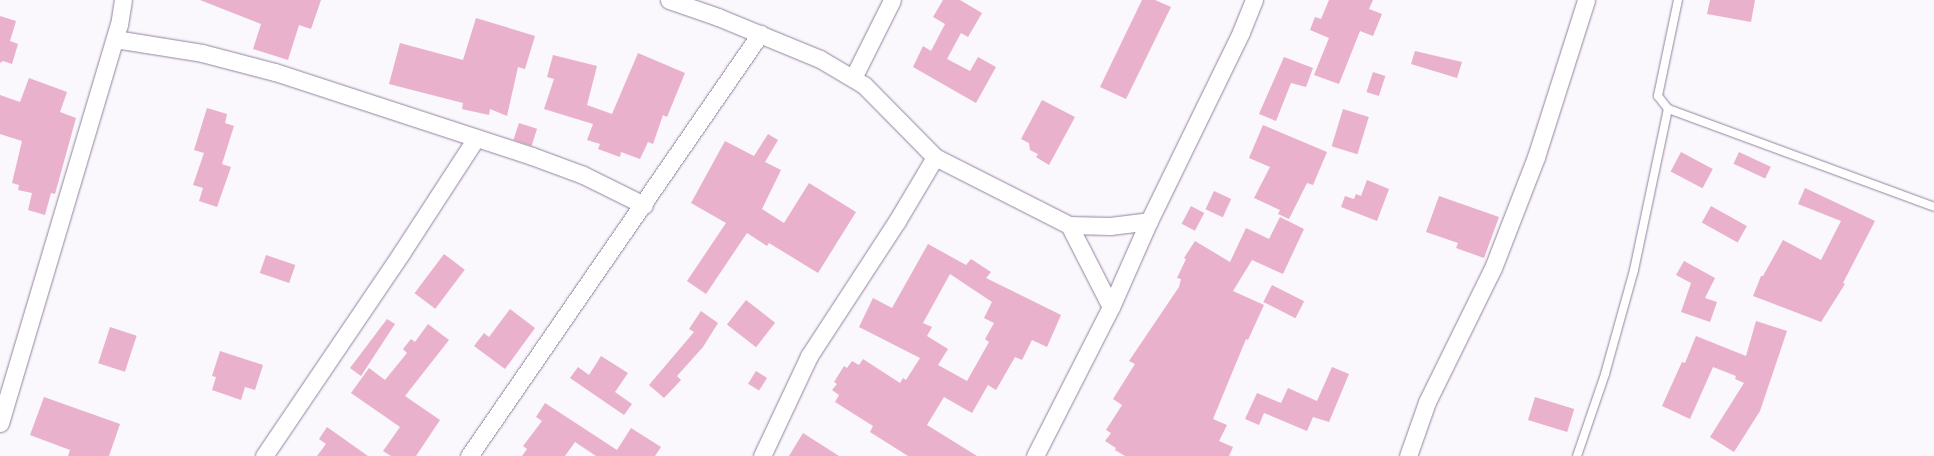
<!DOCTYPE html>
<style>
body{margin:0}
#map{position:relative;width:1934px;height:456px;overflow:hidden;background:#faf7fd;font-family:Ubuntu,sans-serif}
div>[style]{position:absolute}
.building>*{inset:0;background:#e9b1cb;transform-origin:0 0}
.roads{filter:drop-shadow(0 0 1px #92839f) drop-shadow(0 0 1px #92839f)}
.service>*{height:8px;margin:-4px;padding:0 4px;transform-origin:4px;border-radius:4px;background:#fff}
.minor>*{height:17px;margin:-8.5px;padding:0 8.5px;transform-origin:8.5px;border-radius:8.5px;background:#fff}
span{translate:-50% -50%;white-space:nowrap;text-align:center;line-height:1.15;-webkit-text-stroke:4px #fff;paint-order:stroke}
</style>
<div id="map">
<div class="building">
<i style="clip-path:polygon(200px 0,321px 0,311px 29px,299px 25px,288px 60px,253px 49px,261px 24px)"></i>
<i style="clip-path:polygon(943px 0,960px 0,982px 13px,968px 37px,961px 33px,947px 59px,970px 71px,978px 57px,996px 67px,976px 103px,913px 67px,923px 46px,931px 51px,945px 24px,933px 17px)"></i>
<i style="clip-path:polygon(1142px 0,1155px 0,1171px 7px,1126px 99px,1100px 87px)"></i>
<i style="clip-path:polygon(1329px 0,1373px 0,1369px 9px,1382px 14px,1373px 36px,1360px 31px,1339px 84px,1314px 75px,1329px 38px,1310px 30px,1315px 17px,1321px 19px)"></i>
<i style="clip-path:polygon(1710px 0,1755px 0,1751px 22px,1707px 14px)"></i>
<i style="clip-path:polygon(0 16px,16px 21px,10px 41px,18px 44px,12px 64px,3px 61px,0 63px)"></i>
<i style="clip-path:polygon(476px 18px,535px 36px,525px 69px,518px 67px,507px 116px,490px 109px,489px 115px,462px 109px,463px 103px,389px 84px,400px 43px,463px 60px)"></i>
<i style="clip-path:polygon(1415px 51px,1462px 62px,1457px 78px,1411px 64px)"></i>
<i style="clip-path:polygon(638px 53px,685px 73px,667px 117px,663px 115px,653px 144px,648px 142px,640px 159px,621px 152px,620px 157px,598px 149px,600px 144px,587px 140px,593px 124px,544px 109px,554px 79px,547px 77px,553px 55px,597px 66px,587px 105px,612px 114px)"></i>
<i style="clip-path:polygon(1284px 57px,1313px 68px,1306px 87px,1291px 83px,1276px 121px,1259px 114px)"></i>
<i style="left:1373px;top:72px;width:13px;height:21px;rotate:18deg"></i>
<i style="clip-path:polygon(29px 78px,67px 92px,60px 112px,76px 118px,55px 194px,51px 193px,45px 215px,28px 210px,32px 193px,18px 190px,19px 185px,12px 183px,22px 141px,0 134px,0 95px,20px 102px)"></i>
<i style="clip-path:polygon(1042px 100px,1075px 117px,1049px 165px,1036px 157px,1038px 154px,1030px 150px,1029px 143px,1021px 139px)"></i>
<i style="clip-path:polygon(207px 108px,227px 114px,225px 123px,234px 126px,222px 164px,231px 167px,217px 207px,199px 201px,203px 188px,193px 185px,204px 153px,194px 150px)"></i>
<i style="left:1343px;top:109px;width:27px;height:39px;rotate:17deg"></i>
<i style="left:519px;top:123px;width:19px;height:18px;rotate:18deg"></i>
<i style="clip-path:polygon(1263px 125px,1327px 152px,1313px 185px,1307px 183px,1289px 219px,1278px 214px,1280px 210px,1254px 198px,1270px 167px,1249px 158px)"></i>
<i style="clip-path:polygon(768px 134px,778px 140px,765px 162px,781px 170px,762px 209px,784px 223px,809px 183px,856px 212px,818px 273px,769px 243px,767px 246px,747px 233px,706px 294px,687px 281px,726px 223px,691px 203px,725px 141px,754px 156px)"></i>
<i style="left:1681px;top:152px;width:36px;height:22px;rotate:28deg"></i>
<i style="left:1739px;top:152px;width:35px;height:13px;rotate:25deg"></i>
<i style="clip-path:polygon(1367px 180px,1389px 189px,1377px 221px,1341px 207px,1345px 196px,1354px 199px,1356px 194px,1361px 196px)"></i>
<i style="clip-path:polygon(1805px 188px,1875px 221px,1843px 283px,1845px 284px,1821px 322px,1753px 296px,1761px 276px,1763px 276px,1783px 240px,1821px 260px,1841px 221px,1798px 204px)"></i>
<i style="left:1214px;top:191px;width:19px;height:20px;rotate:25deg"></i>
<i style="clip-path:polygon(1439px 196px,1499px 217px,1484px 258px,1456px 248px,1458px 243px,1426px 232px)"></i>
<i style="left:1191px;top:206px;width:15px;height:20px;rotate:28deg"></i>
<i style="left:1711px;top:206px;width:41px;height:19px;rotate:29deg"></i>
<i style="clip-path:polygon(1280px 217px,1304px 229px,1283px 274px,1252px 260px,1233px 291px,1264px 305px,1248px 340px,1246px 339px,1213px 419px,1227px 425px,1219px 441px,1233px 447px,1229px 456px,1125px 456px,1115px 450px,1116px 448px,1105px 441px,1111px 433px,1106px 430px,1122px 405px,1113px 399px,1135px 364px,1129px 361px,1179px 287px,1181px 279px,1177px 278px,1186px 259px,1184px 258px,1195px 241px,1230px 262px,1246px 228px,1269px 239px)"></i>
<i style="clip-path:polygon(evenodd,928px 244px,966px 265px,971px 259px,991px 272px,986px 278px,1061px 315px,1047px 347px,1032px 340px,1022px 360px,1015px 357px,996px 390px,988px 385px,972px 413px,944px 397px,927px 425px,977px 456px,908px 456px,870px 432px,873px 426px,835px 402px,839px 395px,832px 390px,837px 384px,834px 382px,844px 366px,847px 368px,852px 361px,859px 365px,863px 359px,900px 383px,903px 378px,906px 380px,920px 358px,859px 327px,873px 298px,892px 308px,928px 244px,950px 274px,992px 302px,984px 318px,994px 323px,985px 339px,989px 342px,967px 381px,938px 365px,948px 349px,927px 336px,932px 327px,923px 323px,950px 274px)"></i>
<i style="left:444px;top:254px;width:26px;height:49px;rotate:37deg"></i>
<i style="left:266px;top:255px;width:31px;height:19px;rotate:19deg"></i>
<i style="clip-path:polygon(1684px 261px,1715px 278px,1705px 298px,1717px 302px,1710px 322px,1681px 312px,1691px 283px,1676px 275px)"></i>
<i style="left:1272px;top:285px;width:36px;height:19px;rotate:27deg"></i>
<i style="left:746px;top:300px;width:37px;height:31px;rotate:38deg"></i>
<i style="clip-path:polygon(510px 309px,535px 328px,505px 369px,474px 346px,484px 333px,489px 337px)"></i>
<i style="clip-path:polygon(701px 311px,718px 323px,703px 347px,677px 376px,681px 380px,664px 398px,649px 385px,694px 332px,689px 329px)"></i>
<i style="clip-path:polygon(387px 319px,395px 324px,361px 376px,350px 368px)"></i>
<i style="clip-path:polygon(1756px 321px,1787px 331px,1760px 411px,1734px 452px,1710px 437px,1744px 383px,1735px 379px,1736px 376px,1713px 367px,1690px 419px,1662px 406px,1682px 362px,1685px 363px,1696px 336px,1746px 356px)"></i>
<i style="clip-path:polygon(428px 324px,449px 340px,405px 396px,440px 420px,416px 456px,391px 456px,383px 451px,400px 427px,351px 393px,369px 368px,385px 380px,407px 353px,403px 349px,411px 339px,415px 342px)"></i>
<i style="left:110px;top:327px;width:28px;height:38px;rotate:18deg"></i>
<i style="clip-path:polygon(220px 351px,263px 365px,255px 390px,245px 387px,241px 400px,212px 390px,216px 377px,212px 376px)"></i>
<i style="clip-path:polygon(601px 356px,628px 373px,615px 392px,632px 404px,624px 415px,570px 378px,578px 367px,589px 375px)"></i>
<i style="clip-path:polygon(1332px 367px,1349px 374px,1329px 422px,1313px 417px,1307px 431px,1264px 413px,1259px 425px,1245px 419px,1257px 393px,1281px 403px,1288px 388px,1317px 401px)"></i>
<i style="left:756px;top:371px;width:13px;height:15px;rotate:32deg"></i>
<i style="clip-path:polygon(44px 397px,120px 424px,109px 456px,68px 456px,70px 450px,30px 435px)"></i>
<i style="left:1535px;top:397px;width:41px;height:24px;rotate:17deg"></i>
<i style="clip-path:polygon(545px 403px,617px 450px,631px 428px,661px 447px,655px 456px,596px 456px,575px 442px,565px 456px,522px 456px,527px 449px,523px 446px,542px 421px,536px 417px)"></i>
<i style="clip-path:polygon(327px 427px,368px 456px,317px 456px,326px 444px,319px 439px)"></i>
<i style="clip-path:polygon(803px 433px,839px 456px,789px 456px)"></i>
</div>
<div class="roads">
<div class="service">
<i style="left:1678px;top:0;width:98px;rotate:101.8deg"></i>
<i style="left:1658px;top:96px;width:16px;rotate:52deg"></i>
<i style="left:1668px;top:109px;width:283px;rotate:20.2deg"></i>
<i style="left:1577px;top:456px;width:87px;rotate:-71.1deg"></i>
<i style="left:1605px;top:374px;width:108px;rotate:-74.4deg"></i>
<i style="left:1634px;top:270px;width:165px;rotate:-78.1deg"></i>
</div>
<div class="minor">
<i style="left:669px;top:0;width:52px;rotate:19.1deg"></i>
<i style="left:718px;top:17px;width:110px;rotate:22.4deg"></i>
<i style="left:820px;top:59px;width:51px;rotate:30.6deg"></i>
<i style="left:864px;top:85px;width:101px;rotate:45.4deg"></i>
<i style="left:935px;top:157px;width:150px;rotate:26.9deg"></i>
<i style="left:1069px;top:225px;width:41px;rotate:1.4deg"></i>
<i style="left:1110px;top:226px;width:39px;rotate:-7deg"></i>
<i style="left:115px;top:39px;width:88px;rotate:9.1deg"></i>
<i style="left:202px;top:53px;width:75px;rotate:14.6deg"></i>
<i style="left:275px;top:72px;width:270px;rotate:18.1deg"></i>
<i style="left:532px;top:156px;width:54px;rotate:20.4deg"></i>
<i style="left:583px;top:175px;width:68px;rotate:26.2deg"></i>
<i style="left:853px;top:78px;width:87px;rotate:-63.4deg"></i>
<i style="left:1069px;top:225px;width:92px;rotate:62.9deg"></i>
<i style="left:0;top:423px;width:415px;rotate:-73.4deg"></i>
<i style="left:119px;top:25px;width:25px;rotate:-81deg"></i>
<i style="left:264px;top:456px;width:246px;rotate:-55.9deg"></i>
<i style="left:402px;top:252px;width:136px;rotate:-57deg"></i>
<i style="left:469px;top:456px;width:513px;rotate:-55.41deg"></i>
<i style="left:762px;top:456px;width:110px;rotate:-64.8deg"></i>
<i style="left:809px;top:356px;width:161px;rotate:-56.9deg"></i>
<i style="left:897px;top:221px;width:74px;rotate:-59.3deg"></i>
<i style="left:1035px;top:456px;width:167px;rotate:-63deg"></i>
<i style="left:1111px;top:307px;width:94px;rotate:-66.2deg"></i>
<i style="left:1149px;top:221px;width:210px;rotate:-64deg"></i>
<i style="left:1241px;top:32px;width:35px;rotate:-68deg"></i>
<i style="left:1408px;top:456px;width:57px;rotate:-70.6deg"></i>
<i style="left:1427px;top:402px;width:149px;rotate:-63.8deg"></i>
<i style="left:1493px;top:268px;width:119px;rotate:-68.8deg"></i>
<i style="left:1536px;top:157px;width:165px;rotate:-72.3deg"></i>
</div>
</div>
</div>
